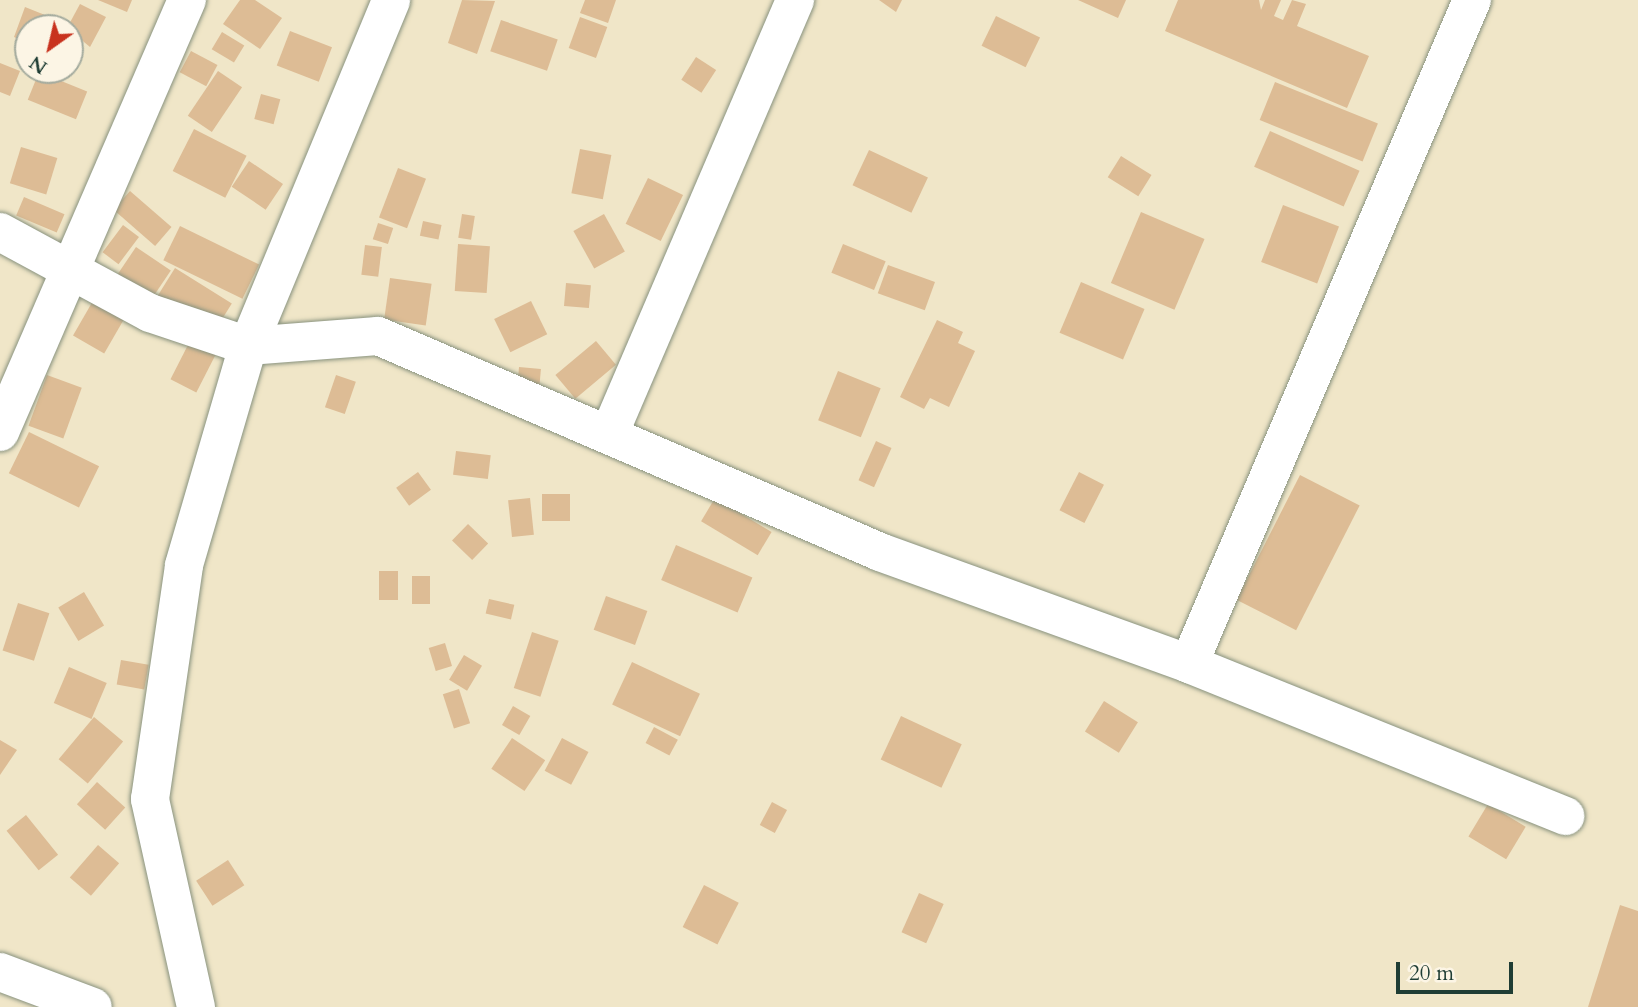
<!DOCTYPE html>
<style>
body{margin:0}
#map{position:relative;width:1638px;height:1007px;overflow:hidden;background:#f0e6c8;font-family:Cardo,serif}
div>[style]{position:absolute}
.building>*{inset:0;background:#ddbc95;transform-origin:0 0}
.roads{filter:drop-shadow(0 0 2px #88927e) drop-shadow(0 0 2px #88927e)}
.minor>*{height:38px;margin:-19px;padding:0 19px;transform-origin:19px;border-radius:19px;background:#fff}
span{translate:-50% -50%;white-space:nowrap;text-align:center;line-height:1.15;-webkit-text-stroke:5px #fcf5e5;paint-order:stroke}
.north{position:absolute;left:14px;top:14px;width:70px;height:70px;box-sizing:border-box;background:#fcf5e5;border:2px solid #a4ab9e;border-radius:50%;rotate:214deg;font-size:19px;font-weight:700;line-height:28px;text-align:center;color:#1f3d34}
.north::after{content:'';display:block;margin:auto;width:24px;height:32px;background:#c8321e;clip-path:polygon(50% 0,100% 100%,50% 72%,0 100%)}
.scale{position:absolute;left:1396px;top:962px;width:117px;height:32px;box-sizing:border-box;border:4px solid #1f3d34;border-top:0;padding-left:9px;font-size:21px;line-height:24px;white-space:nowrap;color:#1f3d34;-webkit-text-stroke:5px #fcf5e5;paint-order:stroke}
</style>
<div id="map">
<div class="building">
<i style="clip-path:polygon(98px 0,132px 0,127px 12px)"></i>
<i style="clip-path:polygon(240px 0,255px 0,282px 18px,260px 49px,223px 24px)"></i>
<i style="clip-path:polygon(462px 0,495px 1px,477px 54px,448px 43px)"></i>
<i style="clip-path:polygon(585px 0,616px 0,608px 23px,580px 13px)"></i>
<i style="clip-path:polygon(879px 0,902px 0,896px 12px)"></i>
<i style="clip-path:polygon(1078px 0,1126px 0,1118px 18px)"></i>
<i style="clip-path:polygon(1178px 0,1259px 0,1261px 10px,1265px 0,1281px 0,1274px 16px,1283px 20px,1292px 0,1306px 4px,1297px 26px,1369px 56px,1347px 108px,1165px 31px)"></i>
<i style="clip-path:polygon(80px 4px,106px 17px,90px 47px,67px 28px)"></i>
<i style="clip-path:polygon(25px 7px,55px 19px,52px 28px,28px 28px,28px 43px,14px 37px)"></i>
<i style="left:996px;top:16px;width:49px;height:33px;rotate:26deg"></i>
<i style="left:580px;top:17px;width:29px;height:33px;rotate:20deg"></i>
<i style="left:501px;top:20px;width:60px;height:33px;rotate:19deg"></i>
<i style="left:290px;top:31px;width:45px;height:37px;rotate:21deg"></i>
<i style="left:222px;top:32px;width:26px;height:20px;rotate:31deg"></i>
<i style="left:191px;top:51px;width:30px;height:24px;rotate:28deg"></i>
<i style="left:696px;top:57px;width:24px;height:27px;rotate:33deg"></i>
<i style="clip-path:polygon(0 63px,20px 71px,10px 96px,0 92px)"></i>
<i style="left:218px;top:71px;width:29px;height:54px;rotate:34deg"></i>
<i style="left:39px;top:72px;width:52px;height:30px;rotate:22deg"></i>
<i style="left:1275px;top:82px;width:111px;height:41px;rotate:22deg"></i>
<i style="left:261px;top:94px;width:20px;height:26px;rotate:15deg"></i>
<i style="left:194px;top:129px;width:59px;height:47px;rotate:27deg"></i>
<i style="left:1270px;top:131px;width:98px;height:39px;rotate:24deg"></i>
<i style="left:21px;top:147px;width:38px;height:38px;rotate:17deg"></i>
<i style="left:580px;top:149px;width:32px;height:45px;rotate:11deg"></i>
<i style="left:869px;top:150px;width:65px;height:39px;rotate:25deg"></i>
<i style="left:1121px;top:156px;width:36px;height:25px;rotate:32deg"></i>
<i style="left:249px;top:161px;width:41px;height:31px;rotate:34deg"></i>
<i style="left:398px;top:168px;width:30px;height:53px;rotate:21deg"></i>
<i style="left:648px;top:178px;width:39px;height:51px;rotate:26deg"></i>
<i style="left:130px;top:191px;width:55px;height:25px;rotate:41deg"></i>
<i style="left:24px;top:197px;width:44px;height:20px;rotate:23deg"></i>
<i style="left:1283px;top:205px;width:60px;height:61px;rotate:21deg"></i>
<i style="left:1141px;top:212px;width:69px;height:77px;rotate:23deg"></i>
<i style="left:462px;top:214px;width:13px;height:24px;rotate:9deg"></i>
<i style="left:604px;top:214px;width:43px;height:35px;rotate:61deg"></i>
<i style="left:423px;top:221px;width:19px;height:15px;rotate:12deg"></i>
<i style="left:378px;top:223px;width:16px;height:17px;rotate:18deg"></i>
<i style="left:123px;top:225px;width:20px;height:34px;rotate:37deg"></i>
<i style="left:180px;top:226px;width:88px;height:38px;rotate:26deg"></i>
<i style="left:458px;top:244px;width:32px;height:47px;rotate:4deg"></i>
<i style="left:843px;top:244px;width:46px;height:31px;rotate:22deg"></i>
<i style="left:365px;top:245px;width:17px;height:30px;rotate:7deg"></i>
<i style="left:136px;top:247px;width:42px;height:41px;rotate:34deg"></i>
<i style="left:888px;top:265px;width:50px;height:30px;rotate:20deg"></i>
<i style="left:175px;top:268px;width:67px;height:50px;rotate:32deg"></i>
<i style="left:390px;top:278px;width:42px;height:42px;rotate:8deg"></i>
<i style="left:1081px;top:282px;width:69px;height:55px;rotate:23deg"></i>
<i style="left:566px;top:283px;width:25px;height:23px;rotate:5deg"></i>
<i style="left:101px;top:287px;width:36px;height:56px;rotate:30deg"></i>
<i style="left:531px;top:301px;width:37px;height:41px;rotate:64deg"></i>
<i style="clip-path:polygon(937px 320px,963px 332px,958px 343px,975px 351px,949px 407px,930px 398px,924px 409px,900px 397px)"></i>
<i style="left:190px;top:341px;width:29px;height:43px;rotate:27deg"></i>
<i style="left:596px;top:341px;width:31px;height:53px;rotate:50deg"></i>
<i style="left:519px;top:367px;width:22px;height:20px;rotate:5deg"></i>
<i style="left:838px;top:371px;width:46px;height:53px;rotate:22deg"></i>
<i style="left:47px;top:375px;width:37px;height:54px;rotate:20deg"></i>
<i style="left:336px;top:375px;width:21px;height:34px;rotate:19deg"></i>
<i style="left:29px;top:432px;width:78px;height:46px;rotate:26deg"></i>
<i style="left:876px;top:441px;width:17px;height:43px;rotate:24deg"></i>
<i style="left:456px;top:451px;width:35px;height:24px;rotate:7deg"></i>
<i style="left:418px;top:472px;width:22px;height:27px;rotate:54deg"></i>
<i style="left:1079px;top:472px;width:28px;height:43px;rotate:27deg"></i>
<i style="left:1300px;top:475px;width:67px;height:140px;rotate:27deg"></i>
<i style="left:542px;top:494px;width:28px;height:27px"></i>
<i style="left:530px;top:498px;width:37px;height:22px;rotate:84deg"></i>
<i style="left:715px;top:498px;width:66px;height:27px;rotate:31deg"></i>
<i style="left:468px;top:524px;width:28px;height:23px;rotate:44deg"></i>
<i style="left:676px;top:545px;width:83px;height:38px;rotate:23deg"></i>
<i style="left:379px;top:571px;width:19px;height:29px"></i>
<i style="left:412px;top:576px;width:18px;height:28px"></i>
<i style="left:84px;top:592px;width:39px;height:30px;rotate:59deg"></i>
<i style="left:606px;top:596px;width:44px;height:36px;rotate:20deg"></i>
<i style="left:489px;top:599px;width:26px;height:15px;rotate:13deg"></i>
<i style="left:18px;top:603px;width:33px;height:50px;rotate:18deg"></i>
<i style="left:532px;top:632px;width:28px;height:59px;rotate:18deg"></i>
<i style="left:445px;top:643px;width:24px;height:17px;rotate:73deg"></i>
<i style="left:464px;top:655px;width:21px;height:29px;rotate:31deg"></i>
<i style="left:121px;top:660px;width:28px;height:25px;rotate:10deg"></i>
<i style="left:632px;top:662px;width:75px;height:47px;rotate:25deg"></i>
<i style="left:69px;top:667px;width:41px;height:39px;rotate:23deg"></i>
<i style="left:459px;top:689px;width:36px;height:17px;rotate:72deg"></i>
<i style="left:1104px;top:701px;width:40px;height:36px;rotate:32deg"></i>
<i style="left:513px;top:706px;width:20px;height:22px;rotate:30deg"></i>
<i style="left:901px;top:716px;width:67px;height:48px;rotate:25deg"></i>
<i style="left:94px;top:717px;width:38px;height:55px;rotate:40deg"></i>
<i style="left:654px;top:727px;width:27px;height:18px;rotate:28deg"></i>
<i style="left:512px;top:738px;width:40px;height:37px;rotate:34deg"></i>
<i style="left:562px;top:738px;width:30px;height:37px;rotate:28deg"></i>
<i style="clip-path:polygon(0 740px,17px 750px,0 775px)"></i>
<i style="left:97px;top:782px;width:38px;height:30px;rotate:42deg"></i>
<i style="left:772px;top:802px;width:17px;height:26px;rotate:28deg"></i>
<i style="left:1488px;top:804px;width:44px;height:38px;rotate:31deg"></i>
<i style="left:26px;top:815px;width:51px;height:25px;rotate:51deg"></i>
<i style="left:98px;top:845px;width:28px;height:43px;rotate:41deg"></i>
<i style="left:228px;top:860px;width:30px;height:38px;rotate:57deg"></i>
<i style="left:704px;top:885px;width:39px;height:47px;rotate:27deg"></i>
<i style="left:919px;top:893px;width:27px;height:43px;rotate:24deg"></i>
<i style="clip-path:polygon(1620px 905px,1638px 911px,1638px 1007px,1588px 1007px)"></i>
</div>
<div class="roads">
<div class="minor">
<i style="left:0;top:232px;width:170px;rotate:28.4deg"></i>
<i style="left:150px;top:313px;width:103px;rotate:18.6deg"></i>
<i style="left:248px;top:346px;width:130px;rotate:-4.4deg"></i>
<i style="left:378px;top:336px;width:546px;rotate:23.28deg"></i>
<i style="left:880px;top:552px;width:329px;rotate:19.9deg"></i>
<i style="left:1189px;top:664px;width:406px;rotate:22deg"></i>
<i style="left:0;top:432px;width:471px;rotate:-66.6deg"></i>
<i style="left:610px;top:432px;width:470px;rotate:-66.8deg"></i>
<i style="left:1189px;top:664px;width:722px;rotate:-66.92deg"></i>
<i style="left:0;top:972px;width:99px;rotate:20.6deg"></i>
<i style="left:196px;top:1007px;width:213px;rotate:-102.5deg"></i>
<i style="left:150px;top:799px;width:236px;rotate:-81.7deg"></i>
<i style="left:184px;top:565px;width:228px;rotate:-73.7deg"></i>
<i style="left:248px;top:346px;width:374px;rotate:-67.5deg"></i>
</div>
</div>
<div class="north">N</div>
<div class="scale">20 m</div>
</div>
